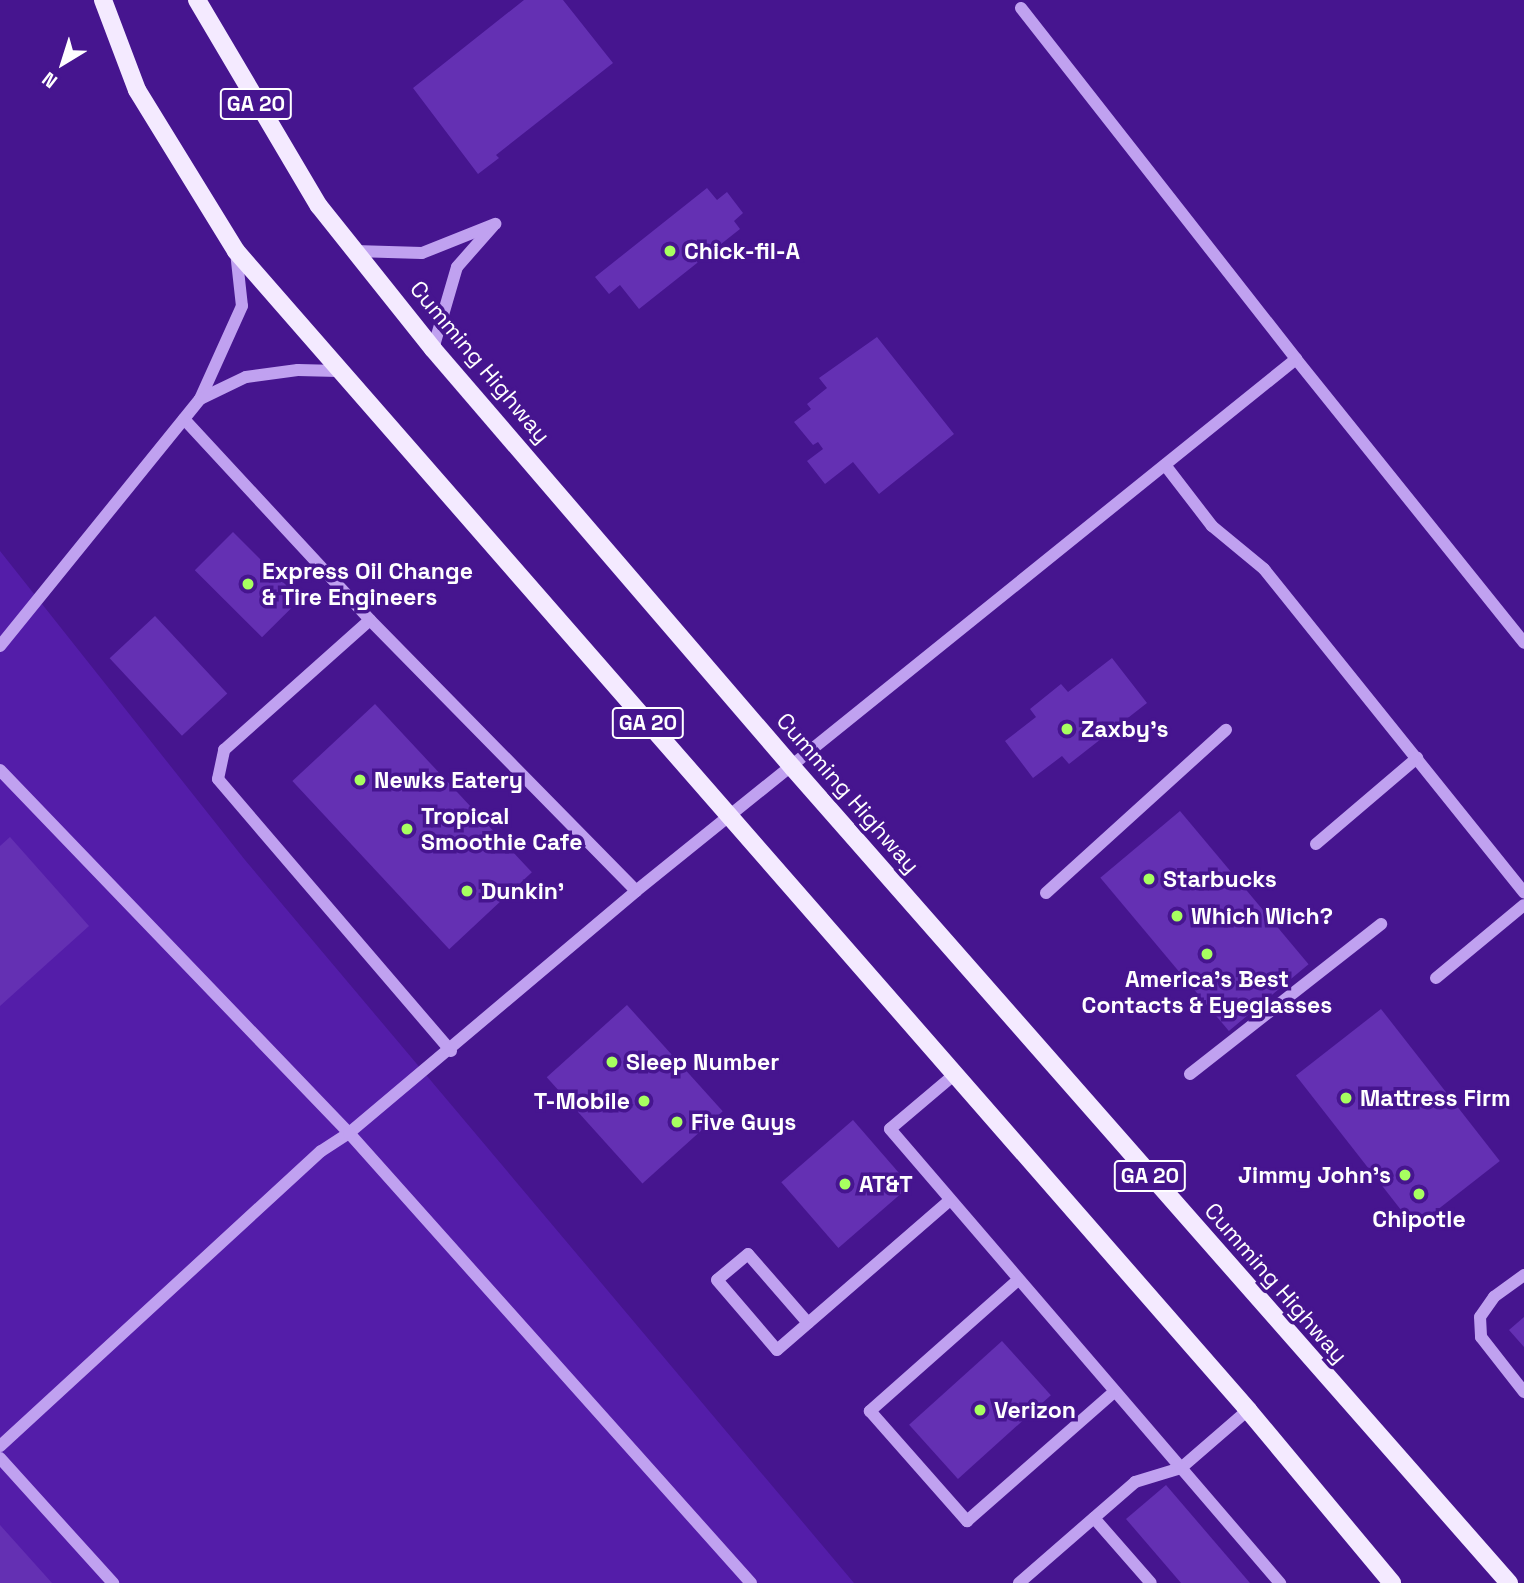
<!DOCTYPE html>
<style>
body{margin:0}
#map{position:relative;width:1524px;height:1583px;overflow:hidden;background:#46158f;font-family:"Space Grotesk",sans-serif}
div>[style]{position:absolute}
.green>*{inset:0;background:#541da9}
.building>*{inset:0;background:#6430b3;transform-origin:0 0}
.minor>*{height:12px;margin:-6px;padding:0 6px;transform-origin:6px;border-radius:6px;background:#c0a1f0}
.major>*{height:18px;margin:-9px;padding:0 9px;transform-origin:9px;border-radius:9px;background:#f4eaff}
.dots>*{width:19px;height:19px;translate:-50% -50%;box-sizing:border-box;border:4px solid #46158f;border-radius:50%}
span{translate:-50% -50%;white-space:nowrap;text-align:center;line-height:1.15;-webkit-text-stroke:7px #46158f;paint-order:stroke}
.shield-label span{padding:2px 5px;background:#46158f;border:2px solid;border-radius:5px;-webkit-text-stroke-width:0}
.shield-label{font-size:21px;color:#fff;font-weight:700}
.poi-label{font-size:23px;color:#fff;font-weight:700}
.left{translate:0 -50%;text-align:left}
.right{translate:-100% -50%;text-align:right}
.street-label{font-size:23px;color:#fff}
.north{position:absolute;left:28px;top:28px;width:70px;height:70px;-webkit-text-stroke:5px #46158f;paint-order:stroke;rotate:218deg;font-size:19px;font-weight:700;line-height:28px;text-align:center;color:#fff}
.north::after{content:'';display:block;margin:auto;width:24px;height:32px;background:#fff;clip-path:polygon(50% 0,100% 100%,50% 72%,0 100%)}
</style>
<div id="map">
<div class="green">
<i style="clip-path:polygon(0 551px,245px 860px,854px 1583px,0 1583px)"></i>
</div>
<div class="building">
<i style="clip-path:polygon(524px 0,563px 0,613px 63px,496px 155px,499px 158px,478px 174px,413px 88px)"></i>
<i style="clip-path:polygon(707px 188px,717px 200px,727px 192px,743px 213px,734px 221px,740px 229px,639px 309px,620px 285px,609px 294px,595px 277px)"></i>
<i style="clip-path:polygon(877px 337px,954px 434px,879px 494px,853px 462px,825px 484px,807px 461px,823px 449px,818px 442px,813px 445px,794px 422px,811px 409px,807px 404px,827px 388px,819px 378px)"></i>
<i style="left:233px;top:532px;width:95px;height:54px;rotate:45deg"></i>
<i style="left:155px;top:616px;width:106px;height:62px;rotate:47deg"></i>
<i style="clip-path:polygon(1112px 658px,1147px 703px,1069px 764px,1062px 756px,1033px 778px,1005px 741px,1036px 717px,1030px 709px,1061px 684px,1068px 692px)"></i>
<i style="left:375px;top:704px;width:230px;height:113px;rotate:47deg"></i>
<i style="left:1180px;top:811px;width:200px;height:104px;rotate:50deg"></i>
<i style="clip-path:polygon(10px 837px,89px 926px,0 1006px,0 846px)"></i>
<i style="left:627px;top:1005px;width:143px;height:108px;rotate:48deg"></i>
<i style="left:1381px;top:1009px;width:193px;height:108px;rotate:52deg"></i>
<i style="left:853px;top:1120px;width:87px;height:95px;rotate:49deg"></i>
<i style="clip-path:polygon(1524px 1317px,1524px 1347px,1509px 1330px)"></i>
<i style="left:1002px;top:1341px;width:73px;height:125px;rotate:48deg"></i>
<i style="clip-path:polygon(1166px 1485px,1250px 1583px,1181px 1583px,1126px 1519px)"></i>
<i style="clip-path:polygon(0 1525px,52px 1583px,0 1583px)"></i>
</div>
<div class="minor">
<i style="left:1021px;top:8px;width:446px;rotate:51.9deg"></i>
<i style="left:355px;top:251px;width:67px;rotate:1.7deg"></i>
<i style="left:422px;top:253px;width:79px;rotate:-21.7deg"></i>
<i style="left:236px;top:252px;width:54px;rotate:83.7deg"></i>
<i style="left:242px;top:306px;width:102px;rotate:114.3deg"></i>
<i style="left:200px;top:399px;width:51px;rotate:-25.6deg"></i>
<i style="left:246px;top:377px;width:52px;rotate:-7.7deg"></i>
<i style="left:298px;top:370px;width:40px;rotate:1.4deg"></i>
<i style="left:433px;top:349px;width:85px;rotate:-73.7deg"></i>
<i style="left:457px;top:267px;width:55px;rotate:-48.7deg"></i>
<i style="left:184px;top:419px;width:274px;rotate:47.2deg"></i>
<i style="left:1165px;top:465px;width:77px;rotate:52.4deg"></i>
<i style="left:1212px;top:526px;width:67px;rotate:39.6deg"></i>
<i style="left:1264px;top:569px;width:415px;rotate:51.2deg"></i>
<i style="left:0;top:646px;width:318px;rotate:-51deg"></i>
<i style="left:0;top:770px;width:504px;rotate:46.13deg"></i>
<i style="left:349px;top:1133px;width:33px;rotate:147deg"></i>
<i style="left:321px;top:1151px;width:436px;rotate:137.4deg"></i>
<i style="left:1316px;top:844px;width:133px;rotate:-40.4deg"></i>
<i style="left:1046px;top:893px;width:243px;rotate:-42.2deg"></i>
<i style="left:1436px;top:978px;width:114px;rotate:-39.7deg"></i>
<i style="left:451px;top:1051px;width:358px;rotate:-130.6deg"></i>
<i style="left:218px;top:779px;width:30px;rotate:-78deg"></i>
<i style="left:224px;top:750px;width:195px;rotate:-41.7deg"></i>
<i style="left:370px;top:620px;width:380px;rotate:45.5deg"></i>
<i style="left:955px;top:1074px;width:85px;rotate:139.8deg"></i>
<i style="left:890px;top:1129px;width:599px;rotate:49.34deg"></i>
<i style="left:1190px;top:1074px;width:243px;rotate:-38.1deg"></i>
<i style="left:1524px;top:1275px;width:37px;rotate:144deg"></i>
<i style="left:1494px;top:1297px;width:24px;rotate:125deg"></i>
<i style="left:1480px;top:1317px;width:20px;rotate:87deg"></i>
<i style="left:1481px;top:1337px;width:70px;rotate:52deg"></i>
<i style="left:1018px;top:1280px;width:198px;rotate:138.5deg"></i>
<i style="left:870px;top:1411px;width:147px;rotate:48.6deg"></i>
<i style="left:967px;top:1521px;width:196px;rotate:-41.3deg"></i>
<i style="left:808px;top:1323px;width:91px;rotate:-131deg"></i>
<i style="left:748px;top:1254px;width:40px;rotate:140deg"></i>
<i style="left:717px;top:1280px;width:92px;rotate:49.4deg"></i>
<i style="left:777px;top:1350px;width:229px;rotate:-40.9deg"></i>
<i style="left:0;top:1458px;width:169px;rotate:47.9deg"></i>
<i style="left:1094px;top:1518px;width:86px;rotate:48.8deg"></i>
<i style="left:751px;top:1583px;width:603px;rotate:-131.78deg"></i>
<i style="left:349px;top:1133px;width:375px;rotate:-40.1deg"></i>
<i style="left:636px;top:891px;width:848px;rotate:-38.87deg"></i>
<i style="left:1296px;top:359px;width:364px;rotate:51.2deg"></i>
<i style="left:1019px;top:1583px;width:154px;rotate:-41deg"></i>
<i style="left:1135px;top:1482px;width:48px;rotate:-16.9deg"></i>
<i style="left:1181px;top:1468px;width:89px;rotate:-40.9deg"></i>
</div>
<div class="major">
<i style="left:103px;top:0;width:96px;rotate:69.3deg"></i>
<i style="left:137px;top:90px;width:189px;rotate:58.4deg"></i>
<i style="left:236px;top:251px;width:1539px;rotate:48.87deg"></i>
<i style="left:1248px;top:1410px;width:225px;rotate:50.2deg"></i>
<i style="left:197px;top:0;width:239px;rotate:59.4deg"></i>
<i style="left:319px;top:206px;width:183px;rotate:51.4deg"></i>
<i style="left:433px;top:349px;width:552px;rotate:49.33deg"></i>
<i style="left:793px;top:768px;width:1085px;rotate:48.7deg"></i>
</div>
<div class="dots">
<i style="left:670px;top:251px;background:#a7ff60"></i>
<i style="left:248px;top:584px;background:#a7ff60"></i>
<i style="left:1067px;top:729px;background:#a7ff60"></i>
<i style="left:360px;top:780px;background:#a7ff60"></i>
<i style="left:407px;top:829px;background:#a7ff60"></i>
<i style="left:1149px;top:879px;background:#a7ff60"></i>
<i style="left:467px;top:891px;background:#a7ff60"></i>
<i style="left:1177px;top:916px;background:#a7ff60"></i>
<i style="left:1207px;top:954px;background:#a7ff60"></i>
<i style="left:612px;top:1062px;background:#a7ff60"></i>
<i style="left:1346px;top:1098px;background:#a7ff60"></i>
<i style="left:644px;top:1101px;background:#a7ff60"></i>
<i style="left:677px;top:1122px;background:#a7ff60"></i>
<i style="left:1405px;top:1175px;background:#a7ff60"></i>
<i style="left:845px;top:1184px;background:#a7ff60"></i>
<i style="left:1419px;top:1194px;background:#a7ff60"></i>
<i style="left:980px;top:1410px;background:#a7ff60"></i>
</div>
<div class="shield-label">
<span style="left:256px;top:104px">GA 20</span>
<span style="left:648px;top:723px">GA 20</span>
<span style="left:1150px;top:1176px">GA 20</span>
</div>
<div class="poi-label">
<span class="left" style="left:684px;top:251px">Chick-fil-A</span>
<span class="left" style="left:262px;top:584px">Express Oil Change<br>&amp; Tire Engineers</span>
<span class="left" style="left:1081px;top:729px">Zaxby's</span>
<span class="left" style="left:374px;top:780px">Newks Eatery</span>
<span class="left" style="left:421px;top:829px">Tropical<br>Smoothie Cafe</span>
<span class="left" style="left:1163px;top:879px">Starbucks</span>
<span class="left" style="left:481px;top:891px">Dunkin'</span>
<span class="left" style="left:1191px;top:916px">Which Wich?</span>
<span style="left:1207px;top:992px">America's Best<br>Contacts &amp; Eyeglasses</span>
<span class="left" style="left:626px;top:1062px">Sleep Number</span>
<span class="left" style="left:1360px;top:1098px">Mattress Firm</span>
<span class="right" style="left:630px;top:1101px">T-Mobile</span>
<span class="left" style="left:691px;top:1122px">Five Guys</span>
<span class="right" style="left:1391px;top:1175px">Jimmy John's</span>
<span class="left" style="left:859px;top:1184px">AT&amp;T</span>
<span style="left:1419px;top:1219px">Chipotle</span>
<span class="left" style="left:994px;top:1410px">Verizon</span>
</div>
<div class="street-label">
<span style="left:480px;top:362px;rotate:50deg">Cumming Highway</span>
<span style="left:848px;top:793px;rotate:49deg">Cumming Highway</span>
<span style="left:1276px;top:1283px;rotate:49deg">Cumming Highway</span>
</div>
<div class="north">N</div>
</div>
